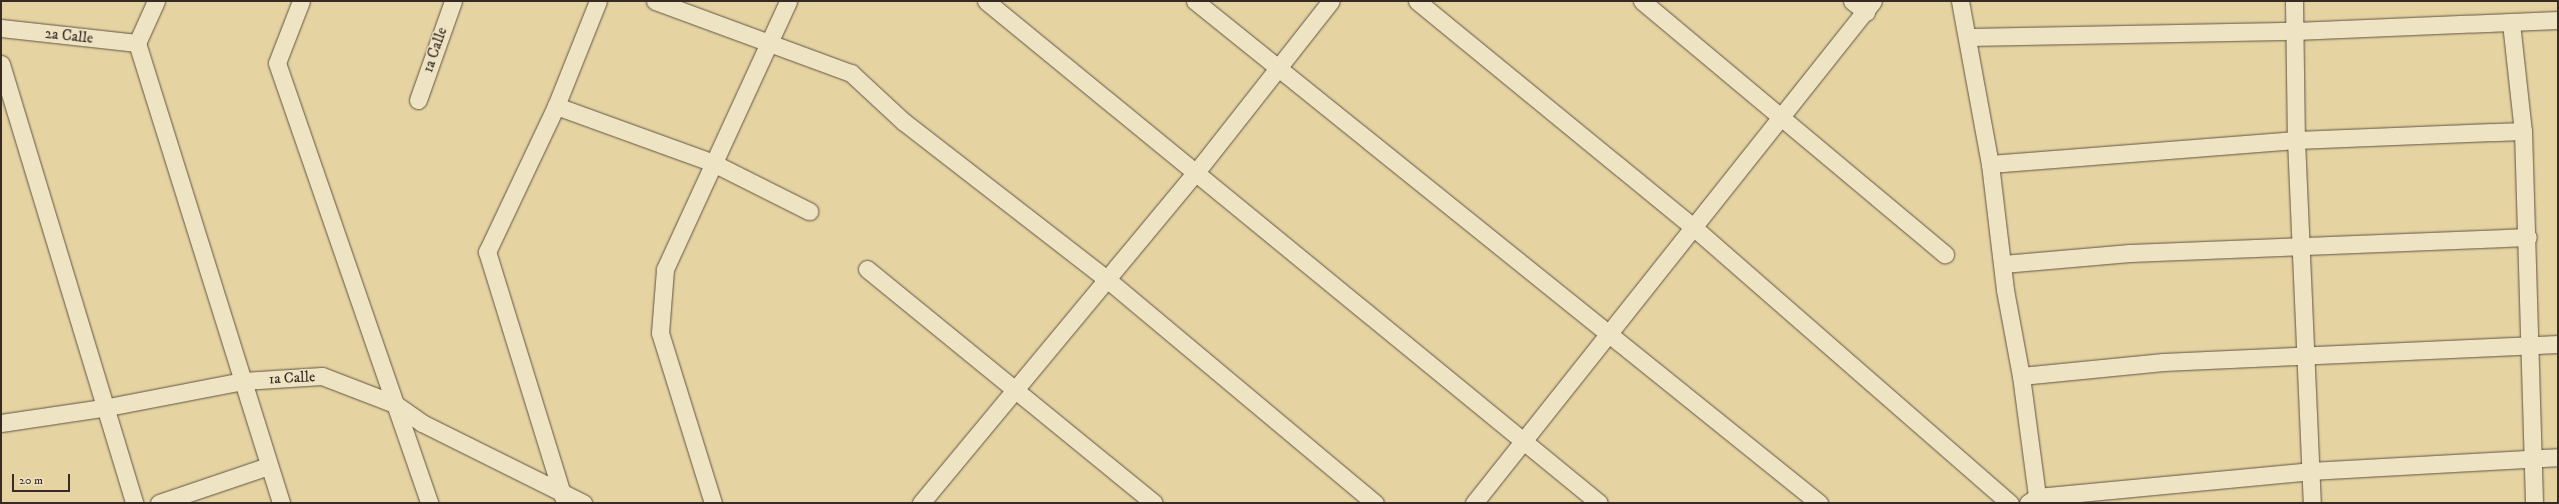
<!DOCTYPE html>
<style>
body{margin:0}
#map{position:relative;width:2559px;height:504px;overflow:hidden;background:#e5d4a2;font-family:"IM FELL DW Pica",serif}
div>[style]{position:absolute}
.roads{filter:drop-shadow(0 0 1px #635444) drop-shadow(0 0 1px #635444)}
.street>*{height:17px;margin:-8.5px;padding:0 8.5px;transform-origin:8.5px;border-radius:8.5px;background:#eee3c3}
span{translate:-50% -50%;white-space:nowrap;text-align:center;line-height:1.15;-webkit-text-stroke:3px #eee3c3;paint-order:stroke}
.street-label{font-size:15px;color:#382a24}
.frame{position:absolute;inset:0;border:2px solid #382a24;pointer-events:none}
.scale{position:absolute;left:12px;top:474px;width:58px;height:18px;box-sizing:border-box;border:2px solid #382a24;border-top:0;padding-left:5px;font-size:12px;line-height:14px;white-space:nowrap;color:#382a24;-webkit-text-stroke:3px #eee3c3;paint-order:stroke}
</style>
<div id="map">
<div class="roads">
<div class="street">
<i style="left:156px;top:1px;width:46px;rotate:114.3deg"></i>
<i style="left:137px;top:43px;width:482px;rotate:72.6deg"></i>
<i style="left:301px;top:1px;width:66px;rotate:111.2deg"></i>
<i style="left:277px;top:63px;width:466px;rotate:70.9deg"></i>
<i style="left:655px;top:1px;width:209px;rotate:20.2deg"></i>
<i style="left:851px;top:73px;width:72px;rotate:42.8deg"></i>
<i style="left:904px;top:122px;width:258px;rotate:37.8deg"></i>
<i style="left:1108px;top:280px;width:348px;rotate:39.9deg"></i>
<i style="left:986px;top:1px;width:792px;rotate:39.31deg"></i>
<i style="left:1195px;top:1px;width:801px;rotate:38.82deg"></i>
<i style="left:1417px;top:1px;width:355px;rotate:39.3deg"></i>
<i style="left:1692px;top:226px;width:422px;rotate:41.1deg"></i>
<i style="left:1642px;top:1px;width:395px;rotate:39.9deg"></i>
<i style="left:1852px;top:1px;width:18px;rotate:38deg"></i>
<i style="left:1960px;top:1px;width:166px;rotate:79.6deg"></i>
<i style="left:1990px;top:164px;width:127px;rotate:83.2deg"></i>
<i style="left:2005px;top:290px;width:87px;rotate:79.5deg"></i>
<i style="left:2021px;top:376px;width:128px;rotate:82.4deg"></i>
<i style="left:2294px;top:1px;width:139px;rotate:89.2deg"></i>
<i style="left:2296px;top:140px;width:363px;rotate:87.5deg"></i>
<i style="left:2511px;top:23px;width:109px;rotate:83.7deg"></i>
<i style="left:2523px;top:131px;width:372px;rotate:88.3deg"></i>
<i style="left:1px;top:28px;width:137px;rotate:6.3deg"></i>
<i style="left:1969px;top:37px;width:326px;rotate:-1.1deg"></i>
<i style="left:2295px;top:31px;width:263px;rotate:-2.4deg"></i>
<i style="left:1px;top:64px;width:459px;rotate:73.1deg"></i>
<i style="left:418px;top:100px;width:105px;rotate:-70.5deg"></i>
<i style="left:556px;top:106px;width:165px;rotate:19.9deg"></i>
<i style="left:711px;top:162px;width:110px;rotate:26.6deg"></i>
<i style="left:1990px;top:164px;width:307px;rotate:-4.5deg"></i>
<i style="left:2296px;top:140px;width:227px;rotate:-2.3deg"></i>
<i style="left:2003px;top:264px;width:127px;rotate:-5deg"></i>
<i style="left:2130px;top:253px;width:398px;rotate:-2.3deg"></i>
<i style="left:867px;top:269px;width:370px;rotate:39.2deg"></i>
<i style="left:2021px;top:376px;width:143px;rotate:-5.6deg"></i>
<i style="left:2163px;top:362px;width:395px;rotate:-2.6deg"></i>
<i style="left:1px;top:423px;width:103px;rotate:-8.4deg"></i>
<i style="left:103px;top:408px;width:143px;rotate:-10.9deg"></i>
<i style="left:243px;top:381px;width:79px;rotate:-3.6deg"></i>
<i style="left:322px;top:376px;width:78px;rotate:21deg"></i>
<i style="left:395px;top:404px;width:33px;rotate:35deg"></i>
<i style="left:422px;top:423px;width:180px;rotate:26.4deg"></i>
<i style="left:563px;top:497px;width:257px;rotate:-107.2deg"></i>
<i style="left:487px;top:252px;width:161px;rotate:-64.7deg"></i>
<i style="left:556px;top:106px;width:113px;rotate:-68.2deg"></i>
<i style="left:159px;top:503px;width:115px;rotate:-18.7deg"></i>
<i style="left:713px;top:503px;width:178px;rotate:-107.3deg"></i>
<i style="left:660px;top:333px;width:64px;rotate:-85.5deg"></i>
<i style="left:665px;top:269px;width:295px;rotate:-65.3deg"></i>
<i style="left:921px;top:503px;width:432px;rotate:-50.3deg"></i>
<i style="left:1197px;top:171px;width:216px;rotate:-51.8deg"></i>
<i style="left:1474px;top:503px;width:641px;rotate:-51.52deg"></i>
<i style="left:2028px;top:503px;width:11px;rotate:-34deg"></i>
<i style="left:2037px;top:497px;width:274px;rotate:-5.4deg"></i>
<i style="left:2310px;top:471px;width:248px;rotate:-3.2deg"></i>
</div>
</div>
<div class="street-label">
<span style="left:69px;top:36px;rotate:6deg">2a Calle</span>
<span style="left:435px;top:50px;rotate:-71deg">1a Calle</span>
<span style="left:292px;top:378px;rotate:-3deg">1a Calle</span>
</div>
<div class="frame"></div>
<div class="scale">20 m</div>
</div>
